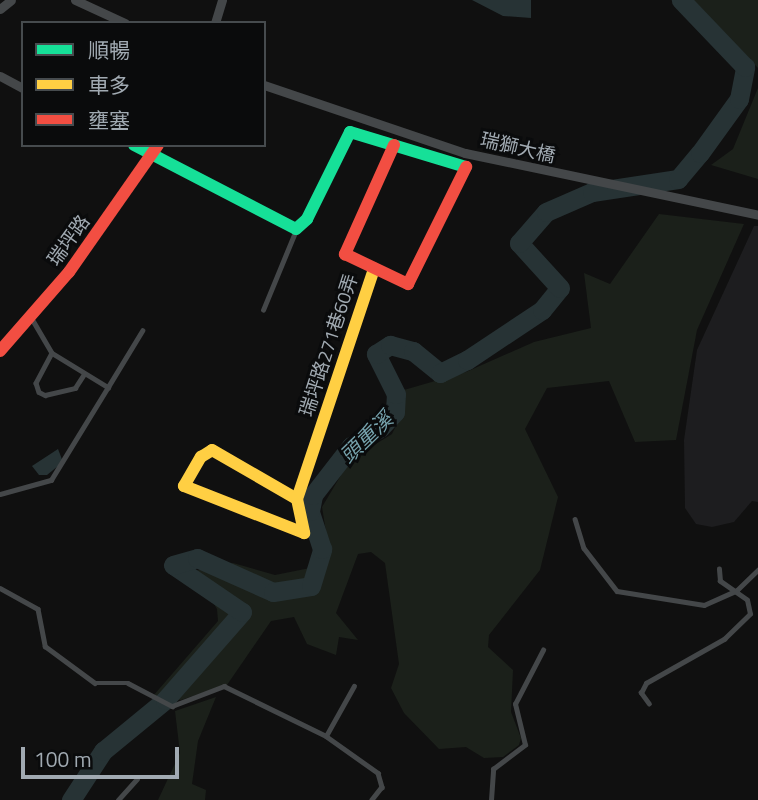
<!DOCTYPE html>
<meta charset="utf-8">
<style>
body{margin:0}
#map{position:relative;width:758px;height:800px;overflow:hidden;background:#101010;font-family:"Titillium Web","Noto Sans TC",sans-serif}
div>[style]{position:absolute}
.built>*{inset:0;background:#1d1d1f}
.green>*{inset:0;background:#1b201a}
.water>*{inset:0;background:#273335}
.river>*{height:19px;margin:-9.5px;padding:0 9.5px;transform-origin:9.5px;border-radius:9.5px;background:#273335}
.lane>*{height:4.5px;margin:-2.25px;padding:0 2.25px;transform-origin:2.25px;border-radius:2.25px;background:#444749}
.street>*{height:9px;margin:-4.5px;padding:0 4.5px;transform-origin:4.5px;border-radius:4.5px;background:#444749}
.fast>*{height:12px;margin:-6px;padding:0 6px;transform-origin:6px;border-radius:6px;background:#16e098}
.slow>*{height:12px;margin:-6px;padding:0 6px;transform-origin:6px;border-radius:6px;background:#ffcf43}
.jam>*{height:12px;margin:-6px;padding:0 6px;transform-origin:6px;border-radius:6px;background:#f24e42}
span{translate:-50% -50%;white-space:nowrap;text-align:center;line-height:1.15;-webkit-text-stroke:6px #0a0b0c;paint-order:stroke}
.street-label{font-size:19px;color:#a1aab2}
.water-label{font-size:21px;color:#77a3ad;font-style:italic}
.legend{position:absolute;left:21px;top:21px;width:245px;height:126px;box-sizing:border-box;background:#0a0b0c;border:2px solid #464b4e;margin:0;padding:9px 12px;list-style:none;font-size:21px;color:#a1aab2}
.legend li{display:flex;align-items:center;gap:14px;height:35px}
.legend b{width:35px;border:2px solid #464b4e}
.scale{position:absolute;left:21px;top:747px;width:158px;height:32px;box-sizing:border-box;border:4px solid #a1aab2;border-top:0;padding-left:9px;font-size:21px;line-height:24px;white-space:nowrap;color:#a1aab2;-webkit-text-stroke:5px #0a0b0c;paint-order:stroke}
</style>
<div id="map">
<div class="built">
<i style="clip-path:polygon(754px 226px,758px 226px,758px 502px,752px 501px,734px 522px,712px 527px,696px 524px,685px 508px,684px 440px,697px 350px)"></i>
</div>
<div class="green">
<i style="clip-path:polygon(693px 0,758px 0,758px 68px)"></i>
<i style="clip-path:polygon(758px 88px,758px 179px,711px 165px,733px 149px)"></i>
<i style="clip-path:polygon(659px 214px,744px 224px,697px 330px,676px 440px,635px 442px,609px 381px,547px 388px,525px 429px,558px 497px,540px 570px,489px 635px,488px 647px,513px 670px,511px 712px,521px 738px,519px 745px,503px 757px,484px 758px,466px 747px,439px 749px,404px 713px,391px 688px,399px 664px,385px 563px,371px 552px,358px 554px,336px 613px,358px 640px,339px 637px,336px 655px,307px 644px,294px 617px,271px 621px,227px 685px,181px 700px,153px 696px,218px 621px,217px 609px,194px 571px,233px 563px,275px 575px,325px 565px,328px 544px,322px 507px,350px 460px,392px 434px,403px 412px,404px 390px,466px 372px,534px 342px,591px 328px,584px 273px,610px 284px)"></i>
<i style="clip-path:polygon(216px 697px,198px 741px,192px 784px,206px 790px,205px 800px,158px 800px,180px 753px,175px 711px)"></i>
</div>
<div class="water">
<i style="clip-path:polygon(472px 0,531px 0,531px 18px,503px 16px)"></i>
<i style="clip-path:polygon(58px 449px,63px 462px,47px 475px,39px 475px,32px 466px)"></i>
</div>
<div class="river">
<i style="left:71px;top:800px;width:59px;rotate:-56.9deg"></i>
<i style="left:103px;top:751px;width:80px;rotate:-39.4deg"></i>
<i style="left:165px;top:700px;width:117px;rotate:-48.8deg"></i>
<i style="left:242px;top:612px;width:83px;rotate:-145.7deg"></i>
<i style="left:173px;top:565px;width:25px;rotate:-16deg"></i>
<i style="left:197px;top:558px;width:83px;rotate:24.1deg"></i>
<i style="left:273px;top:592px;width:38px;rotate:-9deg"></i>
<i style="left:311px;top:586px;width:39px;rotate:-73deg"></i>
<i style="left:322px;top:549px;width:40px;rotate:-108deg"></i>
<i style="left:310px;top:511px;width:16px;rotate:-79deg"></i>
<i style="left:313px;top:495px;width:62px;rotate:-52.2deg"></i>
<i style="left:351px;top:446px;width:34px;rotate:-32deg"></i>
<i style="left:380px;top:428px;width:22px;rotate:-47deg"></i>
<i style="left:395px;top:412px;width:18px;rotate:-87deg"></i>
<i style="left:396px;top:394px;width:45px;rotate:-116.6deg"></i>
<i style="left:376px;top:354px;width:17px;rotate:-33deg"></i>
<i style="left:390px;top:345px;width:24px;rotate:15deg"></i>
<i style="left:413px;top:351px;width:35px;rotate:39deg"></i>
<i style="left:440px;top:373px;width:30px;rotate:-26deg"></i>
<i style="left:467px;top:360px;width:90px;rotate:-33.7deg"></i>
<i style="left:542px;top:310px;width:28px;rotate:-51deg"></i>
<i style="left:560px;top:288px;width:61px;rotate:-132.3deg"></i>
<i style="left:519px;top:243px;width:41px;rotate:-48.9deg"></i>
<i style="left:546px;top:212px;width:50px;rotate:-23.5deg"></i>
<i style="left:592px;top:192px;width:87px;rotate:-8.6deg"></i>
<i style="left:678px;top:179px;width:34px;rotate:-50deg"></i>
<i style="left:700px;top:153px;width:67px;rotate:-54.2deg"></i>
<i style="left:739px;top:99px;width:33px;rotate:-79deg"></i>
<i style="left:745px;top:67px;width:93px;rotate:-133.7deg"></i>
</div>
<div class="lane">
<i style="left:263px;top:310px;width:87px;rotate:-67.6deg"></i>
<i style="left:31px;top:317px;width:42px;rotate:59.7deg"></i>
<i style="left:52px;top:353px;width:66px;rotate:31.3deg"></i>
<i style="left:108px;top:387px;width:66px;rotate:-58.7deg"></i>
<i style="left:52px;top:353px;width:34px;rotate:118deg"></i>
<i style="left:36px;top:383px;width:9px;rotate:72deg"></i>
<i style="left:39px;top:392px;width:7px;rotate:27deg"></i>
<i style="left:45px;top:395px;width:31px;rotate:-13deg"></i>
<i style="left:75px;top:388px;width:17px;rotate:-57deg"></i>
<i style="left:0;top:494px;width:53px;rotate:-15.4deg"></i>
<i style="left:51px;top:480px;width:109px;rotate:-58.5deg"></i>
<i style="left:575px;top:519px;width:30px;rotate:73deg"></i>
<i style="left:584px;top:548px;width:54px;rotate:52.5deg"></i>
<i style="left:617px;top:591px;width:88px;rotate:9.1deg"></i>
<i style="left:704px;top:605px;width:36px;rotate:-24deg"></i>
<i style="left:737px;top:590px;width:29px;rotate:-44deg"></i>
<i style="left:0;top:588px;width:43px;rotate:28.9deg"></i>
<i style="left:38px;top:609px;width:38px;rotate:79deg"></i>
<i style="left:45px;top:646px;width:62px;rotate:36.5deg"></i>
<i style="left:95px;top:683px;width:33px"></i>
<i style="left:128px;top:683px;width:50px;rotate:27.6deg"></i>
<i style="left:172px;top:706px;width:56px;rotate:-21deg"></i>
<i style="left:224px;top:686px;width:114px;rotate:26.1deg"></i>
<i style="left:326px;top:736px;width:64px;rotate:35.4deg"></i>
<i style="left:378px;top:773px;width:15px;rotate:74deg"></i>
<i style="left:382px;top:787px;width:16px;rotate:128deg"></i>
<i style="left:649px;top:704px;width:14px;rotate:-126deg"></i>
<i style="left:641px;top:693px;width:11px;rotate:-63deg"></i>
<i style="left:646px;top:683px;width:90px;rotate:-29.4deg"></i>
<i style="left:724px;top:639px;width:36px;rotate:-44deg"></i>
<i style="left:750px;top:614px;width:14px;rotate:-102deg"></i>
<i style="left:747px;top:600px;width:33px;rotate:-145deg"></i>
<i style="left:720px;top:581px;width:12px;rotate:-95deg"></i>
<i style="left:326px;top:736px;width:57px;rotate:-60.8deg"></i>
<i style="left:118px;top:800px;width:28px;rotate:-48deg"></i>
<i style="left:491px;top:800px;width:31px;rotate:-86deg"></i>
<i style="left:493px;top:769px;width:40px;rotate:-37deg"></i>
<i style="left:525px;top:745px;width:42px;rotate:-103.7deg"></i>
<i style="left:515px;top:704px;width:61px;rotate:-62.6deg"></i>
</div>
<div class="street">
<i style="left:75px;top:0;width:55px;rotate:24.7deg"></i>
<i style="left:0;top:9px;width:14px;rotate:-39deg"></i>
<i style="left:215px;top:23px;width:24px;rotate:-73deg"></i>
<i style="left:0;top:76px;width:26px;rotate:28deg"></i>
<i style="left:264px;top:85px;width:212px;rotate:18.7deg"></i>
<i style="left:465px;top:153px;width:299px;rotate:11.9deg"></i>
</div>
<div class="fast">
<i style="left:134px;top:145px;width:182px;rotate:27.4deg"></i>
<i style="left:296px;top:229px;width:15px;rotate:-42deg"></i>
<i style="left:307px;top:219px;width:97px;rotate:-63.7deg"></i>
<i style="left:350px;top:132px;width:121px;rotate:16.8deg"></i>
</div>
<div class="slow">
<i style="left:297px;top:499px;width:35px;rotate:78deg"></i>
<i style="left:304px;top:533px;width:129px;rotate:-158.6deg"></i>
<i style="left:184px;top:486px;width:34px;rotate:-60deg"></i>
<i style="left:201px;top:457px;width:13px;rotate:-32deg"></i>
<i style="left:212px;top:450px;width:98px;rotate:30deg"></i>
<i style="left:297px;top:499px;width:243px;rotate:-71.5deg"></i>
</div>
<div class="jam">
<i style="left:394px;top:145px;width:120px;rotate:114.2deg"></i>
<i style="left:345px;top:254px;width:70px;rotate:25.5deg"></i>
<i style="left:408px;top:284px;width:131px;rotate:-63.6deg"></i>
<i style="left:0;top:351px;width:105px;rotate:-48.9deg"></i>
<i style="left:69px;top:272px;width:155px;rotate:-55deg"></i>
</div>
<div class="street-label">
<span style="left:518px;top:147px;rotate:13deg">瑞獅大橋</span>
<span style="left:68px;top:240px;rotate:-54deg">瑞坪路</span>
<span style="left:328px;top:345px;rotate:-72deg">瑞坪路271巷60弄</span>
</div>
<div class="water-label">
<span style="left:366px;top:437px;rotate:-44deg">頭重溪</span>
</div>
<ul class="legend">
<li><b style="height:9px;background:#16e098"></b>順暢</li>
<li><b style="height:9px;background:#ffcf43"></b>車多</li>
<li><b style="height:9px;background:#f24e42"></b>壅塞</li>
</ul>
<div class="scale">100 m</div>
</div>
